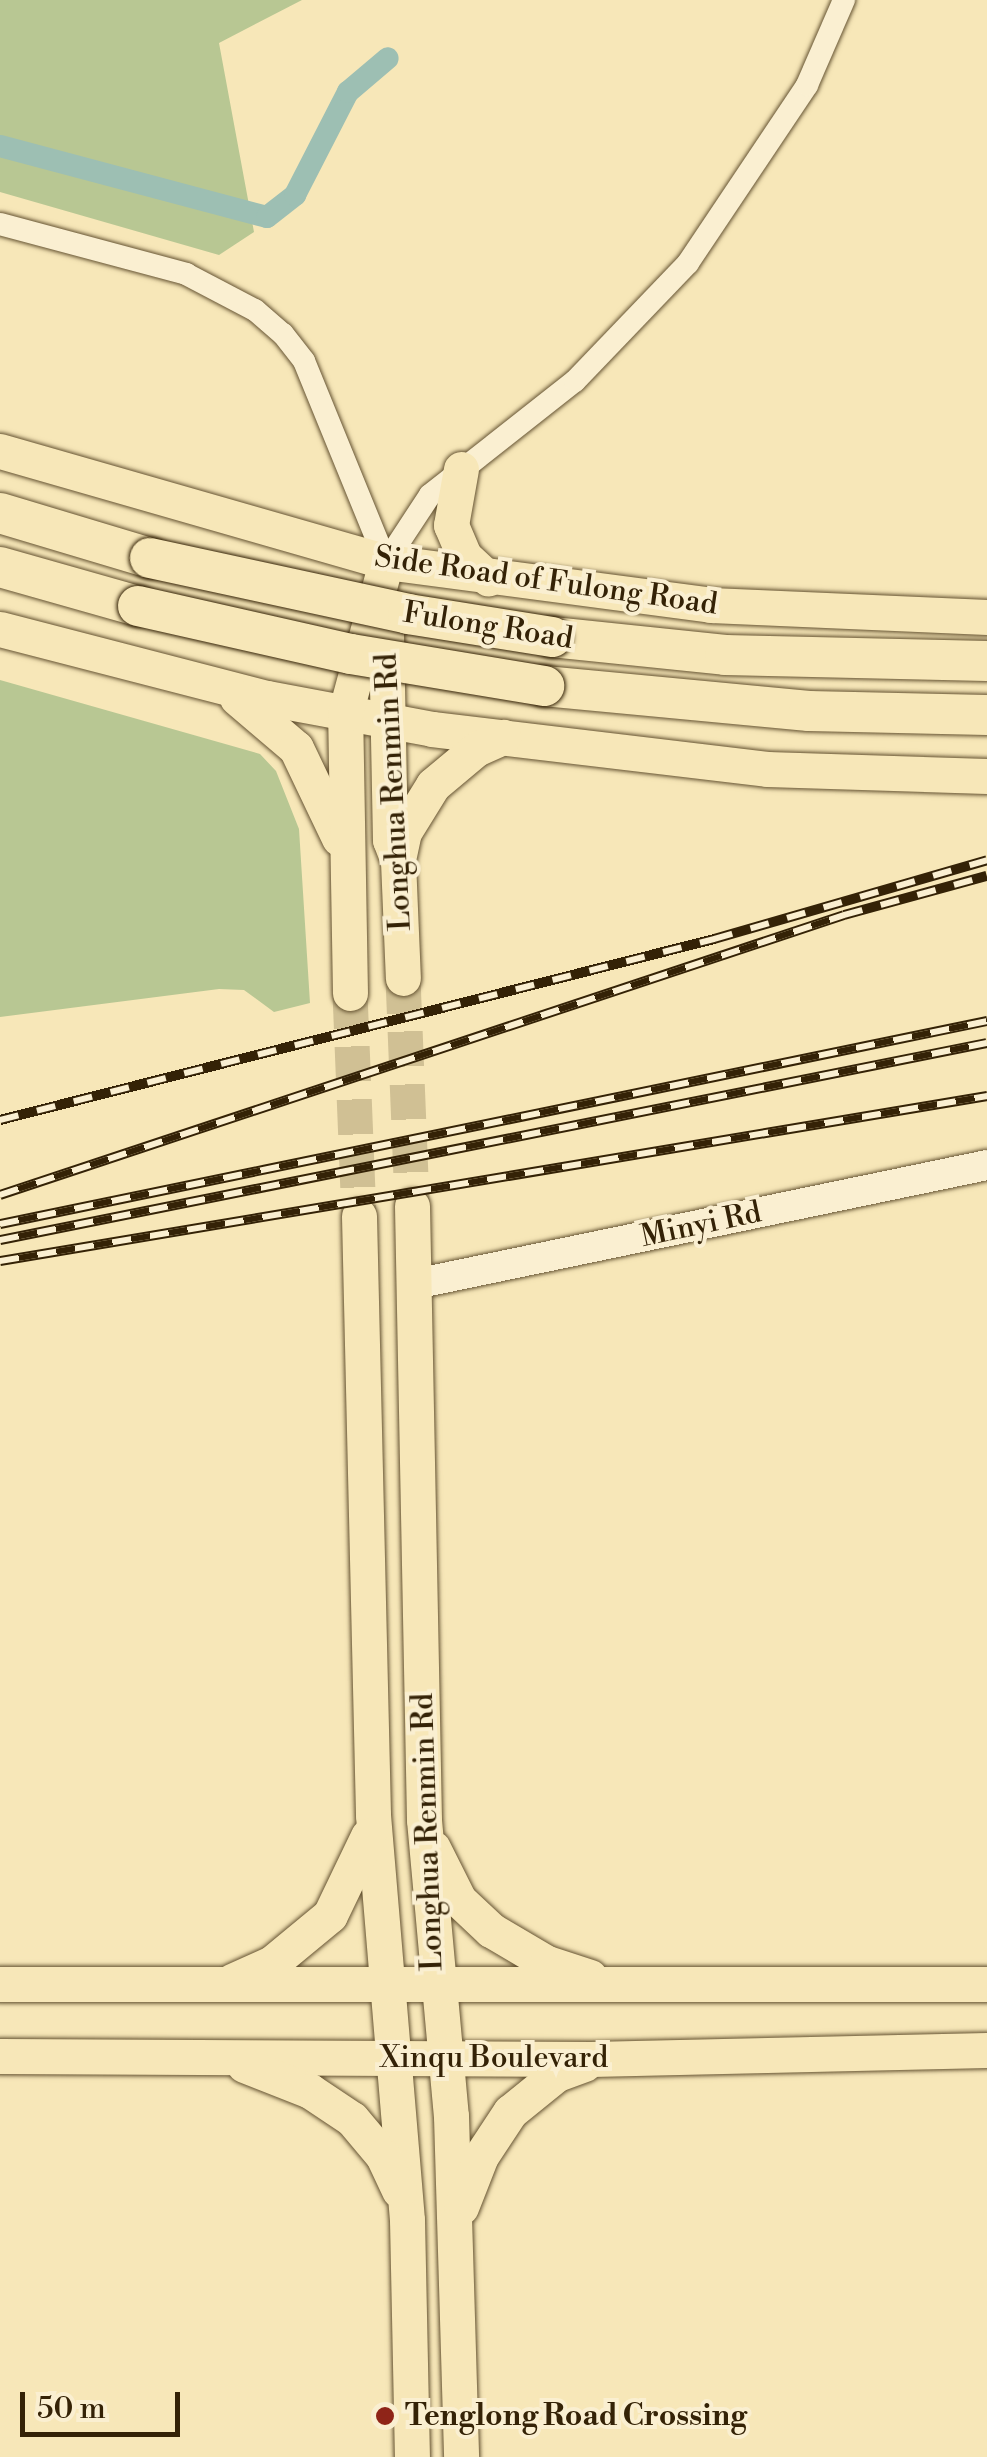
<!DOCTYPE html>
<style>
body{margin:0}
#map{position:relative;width:987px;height:2457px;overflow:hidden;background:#f7e7b8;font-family:"Libre Bodoni",serif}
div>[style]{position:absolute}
.green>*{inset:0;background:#b8c793}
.canal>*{height:22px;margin:-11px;padding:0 11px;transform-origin:11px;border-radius:11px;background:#9dbfb3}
.primary-tunnel>*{height:35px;margin-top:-17.5px;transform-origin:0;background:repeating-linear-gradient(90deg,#d0c094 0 35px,transparent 0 53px)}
.roads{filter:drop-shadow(0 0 2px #655332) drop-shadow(0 0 2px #655332)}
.street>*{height:22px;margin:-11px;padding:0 11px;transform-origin:11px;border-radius:11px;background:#faefd1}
.secondary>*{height:30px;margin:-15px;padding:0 15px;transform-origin:15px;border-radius:15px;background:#faefd1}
.primary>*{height:35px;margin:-17.5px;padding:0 17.5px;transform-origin:17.5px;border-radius:17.5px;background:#f7e7b8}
.highway>*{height:40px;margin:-20px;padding:0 20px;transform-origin:20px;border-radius:20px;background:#f7e7b8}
.rail>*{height:10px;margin-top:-5px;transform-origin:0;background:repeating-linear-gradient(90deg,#faefd1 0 19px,#342206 0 38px);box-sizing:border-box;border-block:2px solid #342206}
.bridges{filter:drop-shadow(0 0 2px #342206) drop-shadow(0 0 2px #342206)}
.highway-bridge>*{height:40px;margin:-20px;padding:0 20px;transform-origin:20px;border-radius:20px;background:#f7e7b8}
.dots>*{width:28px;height:28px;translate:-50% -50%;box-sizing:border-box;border:5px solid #faefd1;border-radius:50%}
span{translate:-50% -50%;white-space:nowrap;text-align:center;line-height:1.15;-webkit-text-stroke:8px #faefd1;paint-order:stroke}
.street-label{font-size:30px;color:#342206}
.poi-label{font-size:30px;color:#342206;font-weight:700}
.left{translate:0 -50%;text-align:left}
.scale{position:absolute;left:20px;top:2392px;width:160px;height:45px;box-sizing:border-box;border:5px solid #342206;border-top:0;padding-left:12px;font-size:30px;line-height:35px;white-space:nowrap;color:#342206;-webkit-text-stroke:8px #faefd1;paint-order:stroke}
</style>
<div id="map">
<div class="green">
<i style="clip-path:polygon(0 0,302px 0,219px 43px,254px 232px,219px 255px,0 192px)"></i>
<i style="clip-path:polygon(0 680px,260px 754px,276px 771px,299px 829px,310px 1003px,274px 1012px,244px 990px,219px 989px,0 1017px)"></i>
</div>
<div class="canal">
<i style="left:0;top:146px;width:276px;rotate:14.9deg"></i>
<i style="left:267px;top:217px;width:36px;rotate:-38deg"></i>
<i style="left:295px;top:195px;width:116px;rotate:-62.8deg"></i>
<i style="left:348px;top:92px;width:52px;rotate:-40.4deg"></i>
</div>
<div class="primary-tunnel">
<i style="left:403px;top:978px;width:228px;rotate:87.7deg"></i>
<i style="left:350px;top:993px;width:223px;rotate:87.7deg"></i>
</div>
<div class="roads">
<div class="street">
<i style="left:0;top:224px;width:193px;rotate:15deg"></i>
<i style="left:186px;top:274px;width:78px;rotate:27.6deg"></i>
<i style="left:255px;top:310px;width:37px;rotate:41deg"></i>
<i style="left:283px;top:334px;width:34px;rotate:52deg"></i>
<i style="left:304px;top:361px;width:217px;rotate:67.8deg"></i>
<i style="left:386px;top:562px;width:80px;rotate:-56.7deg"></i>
<i style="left:430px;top:495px;width:184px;rotate:-38.2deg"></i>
<i style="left:575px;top:381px;width:163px;rotate:-46.2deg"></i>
<i style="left:688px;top:263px;width:214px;rotate:-56.2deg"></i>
<i style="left:807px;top:85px;width:93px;rotate:-66.5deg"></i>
</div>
<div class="secondary">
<i style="left:415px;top:1284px;width:584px;rotate:-11.75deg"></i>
</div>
<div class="primary">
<i style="left:0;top:451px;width:402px;rotate:16deg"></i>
<i style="left:386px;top:562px;width:328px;rotate:7.5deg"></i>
<i style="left:711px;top:605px;width:276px;rotate:2.5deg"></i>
<i style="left:461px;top:469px;width:57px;rotate:100.1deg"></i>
<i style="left:451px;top:525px;width:34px;rotate:67deg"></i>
<i style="left:464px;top:556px;width:33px;rotate:43deg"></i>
<i style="left:0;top:629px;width:276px;rotate:14.5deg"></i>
<i style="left:267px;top:698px;width:168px;rotate:10.6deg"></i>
<i style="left:432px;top:729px;width:337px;rotate:6.8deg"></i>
<i style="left:767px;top:769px;width:220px;rotate:1.8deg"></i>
<i style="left:386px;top:633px;width:207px;rotate:88.9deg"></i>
<i style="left:390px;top:840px;width:22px;rotate:69deg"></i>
<i style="left:398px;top:861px;width:117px;rotate:87.6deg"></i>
<i style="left:237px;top:698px;width:77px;rotate:40.3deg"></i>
<i style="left:296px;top:748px;width:100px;rotate:64.5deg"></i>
<i style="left:399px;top:855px;width:24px;rotate:-78deg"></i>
<i style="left:404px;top:832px;width:55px;rotate:-58.3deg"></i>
<i style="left:433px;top:785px;width:56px;rotate:-39.9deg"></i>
<i style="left:476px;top:749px;width:30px;rotate:-24deg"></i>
<i style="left:350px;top:993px;width:279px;rotate:-91deg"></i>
<i style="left:345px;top:714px;width:157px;rotate:-74.9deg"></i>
<i style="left:412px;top:1206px;width:614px;rotate:88.88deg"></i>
<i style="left:424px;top:1820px;width:297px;rotate:84.8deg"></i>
<i style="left:451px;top:2116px;width:341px;rotate:88.3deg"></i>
<i style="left:359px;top:1216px;width:599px;rotate:88.66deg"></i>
<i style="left:373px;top:1815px;width:406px;rotate:85.2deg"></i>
<i style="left:407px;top:2220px;width:237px;rotate:88.8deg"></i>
<i style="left:433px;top:1848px;width:58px;rotate:63.4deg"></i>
<i style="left:459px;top:1900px;width:44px;rotate:43.2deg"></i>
<i style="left:491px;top:1930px;width:65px;rotate:30.5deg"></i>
<i style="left:547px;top:1963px;width:45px;rotate:18deg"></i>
<i style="left:232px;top:1981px;width:44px;rotate:-24.2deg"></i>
<i style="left:272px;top:1963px;width:75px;rotate:-39.6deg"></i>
<i style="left:330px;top:1915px;width:88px;rotate:-64.3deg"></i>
<i style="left:0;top:1984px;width:987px"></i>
<i style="left:0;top:2056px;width:591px;rotate:0.29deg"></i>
<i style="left:591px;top:2059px;width:396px;rotate:-1.3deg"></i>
<i style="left:244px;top:2065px;width:71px;rotate:21.5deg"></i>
<i style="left:310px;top:2091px;width:50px;rotate:33.7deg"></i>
<i style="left:352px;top:2119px;width:48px;rotate:50deg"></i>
<i style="left:383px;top:2156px;width:38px;rotate:65deg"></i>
<i style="left:461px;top:2207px;width:55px;rotate:-68.6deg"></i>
<i style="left:481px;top:2156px;width:53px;rotate:-56.6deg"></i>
<i style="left:510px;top:2112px;width:60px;rotate:-39deg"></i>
<i style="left:557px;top:2074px;width:29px;rotate:-20deg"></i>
</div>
<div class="highway">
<i style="left:0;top:513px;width:157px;rotate:16.7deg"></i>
<i style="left:0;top:567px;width:143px;rotate:15.8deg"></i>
<i style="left:552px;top:637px;width:174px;rotate:5.9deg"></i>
<i style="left:725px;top:655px;width:262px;rotate:1.3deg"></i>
<i style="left:544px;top:686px;width:266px;rotate:5.4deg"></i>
<i style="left:809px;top:711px;width:178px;rotate:1.3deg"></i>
</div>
</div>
<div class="rail">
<i style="left:0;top:1120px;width:737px;rotate:-14.22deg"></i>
<i style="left:714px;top:939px;width:284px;rotate:-16.1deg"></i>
<i style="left:0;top:1195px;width:889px;rotate:-18.35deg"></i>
<i style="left:844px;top:915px;width:148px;rotate:-15.3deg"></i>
<i style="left:0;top:1224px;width:1008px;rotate:-11.62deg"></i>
<i style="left:0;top:1240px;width:1006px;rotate:-11.29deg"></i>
<i style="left:0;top:1261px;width:1001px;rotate:-9.49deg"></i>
</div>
<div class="bridges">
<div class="highway-bridge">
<i style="left:150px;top:558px;width:264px;rotate:12.2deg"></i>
<i style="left:408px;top:614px;width:146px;rotate:9.1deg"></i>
<i style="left:138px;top:606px;width:218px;rotate:12.7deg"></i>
<i style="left:351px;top:654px;width:196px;rotate:9.4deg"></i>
</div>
</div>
<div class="dots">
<i style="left:385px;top:2416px;background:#8f2418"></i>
</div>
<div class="street-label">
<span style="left:546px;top:581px;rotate:8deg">Side Road of Fulong Road</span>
<span style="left:488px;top:626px;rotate:9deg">Fulong Road</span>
<span style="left:394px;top:792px;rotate:-93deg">Longhua Renmin Rd</span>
<span style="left:701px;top:1225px;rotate:-12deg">Minyi Rd</span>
<span style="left:428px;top:1832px;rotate:-92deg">Longhua Renmin Rd</span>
<span style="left:494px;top:2058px">Xinqu Boulevard</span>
</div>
<div class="poi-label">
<span class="left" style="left:405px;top:2416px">Tenglong Road Crossing</span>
</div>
<div class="scale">50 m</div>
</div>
